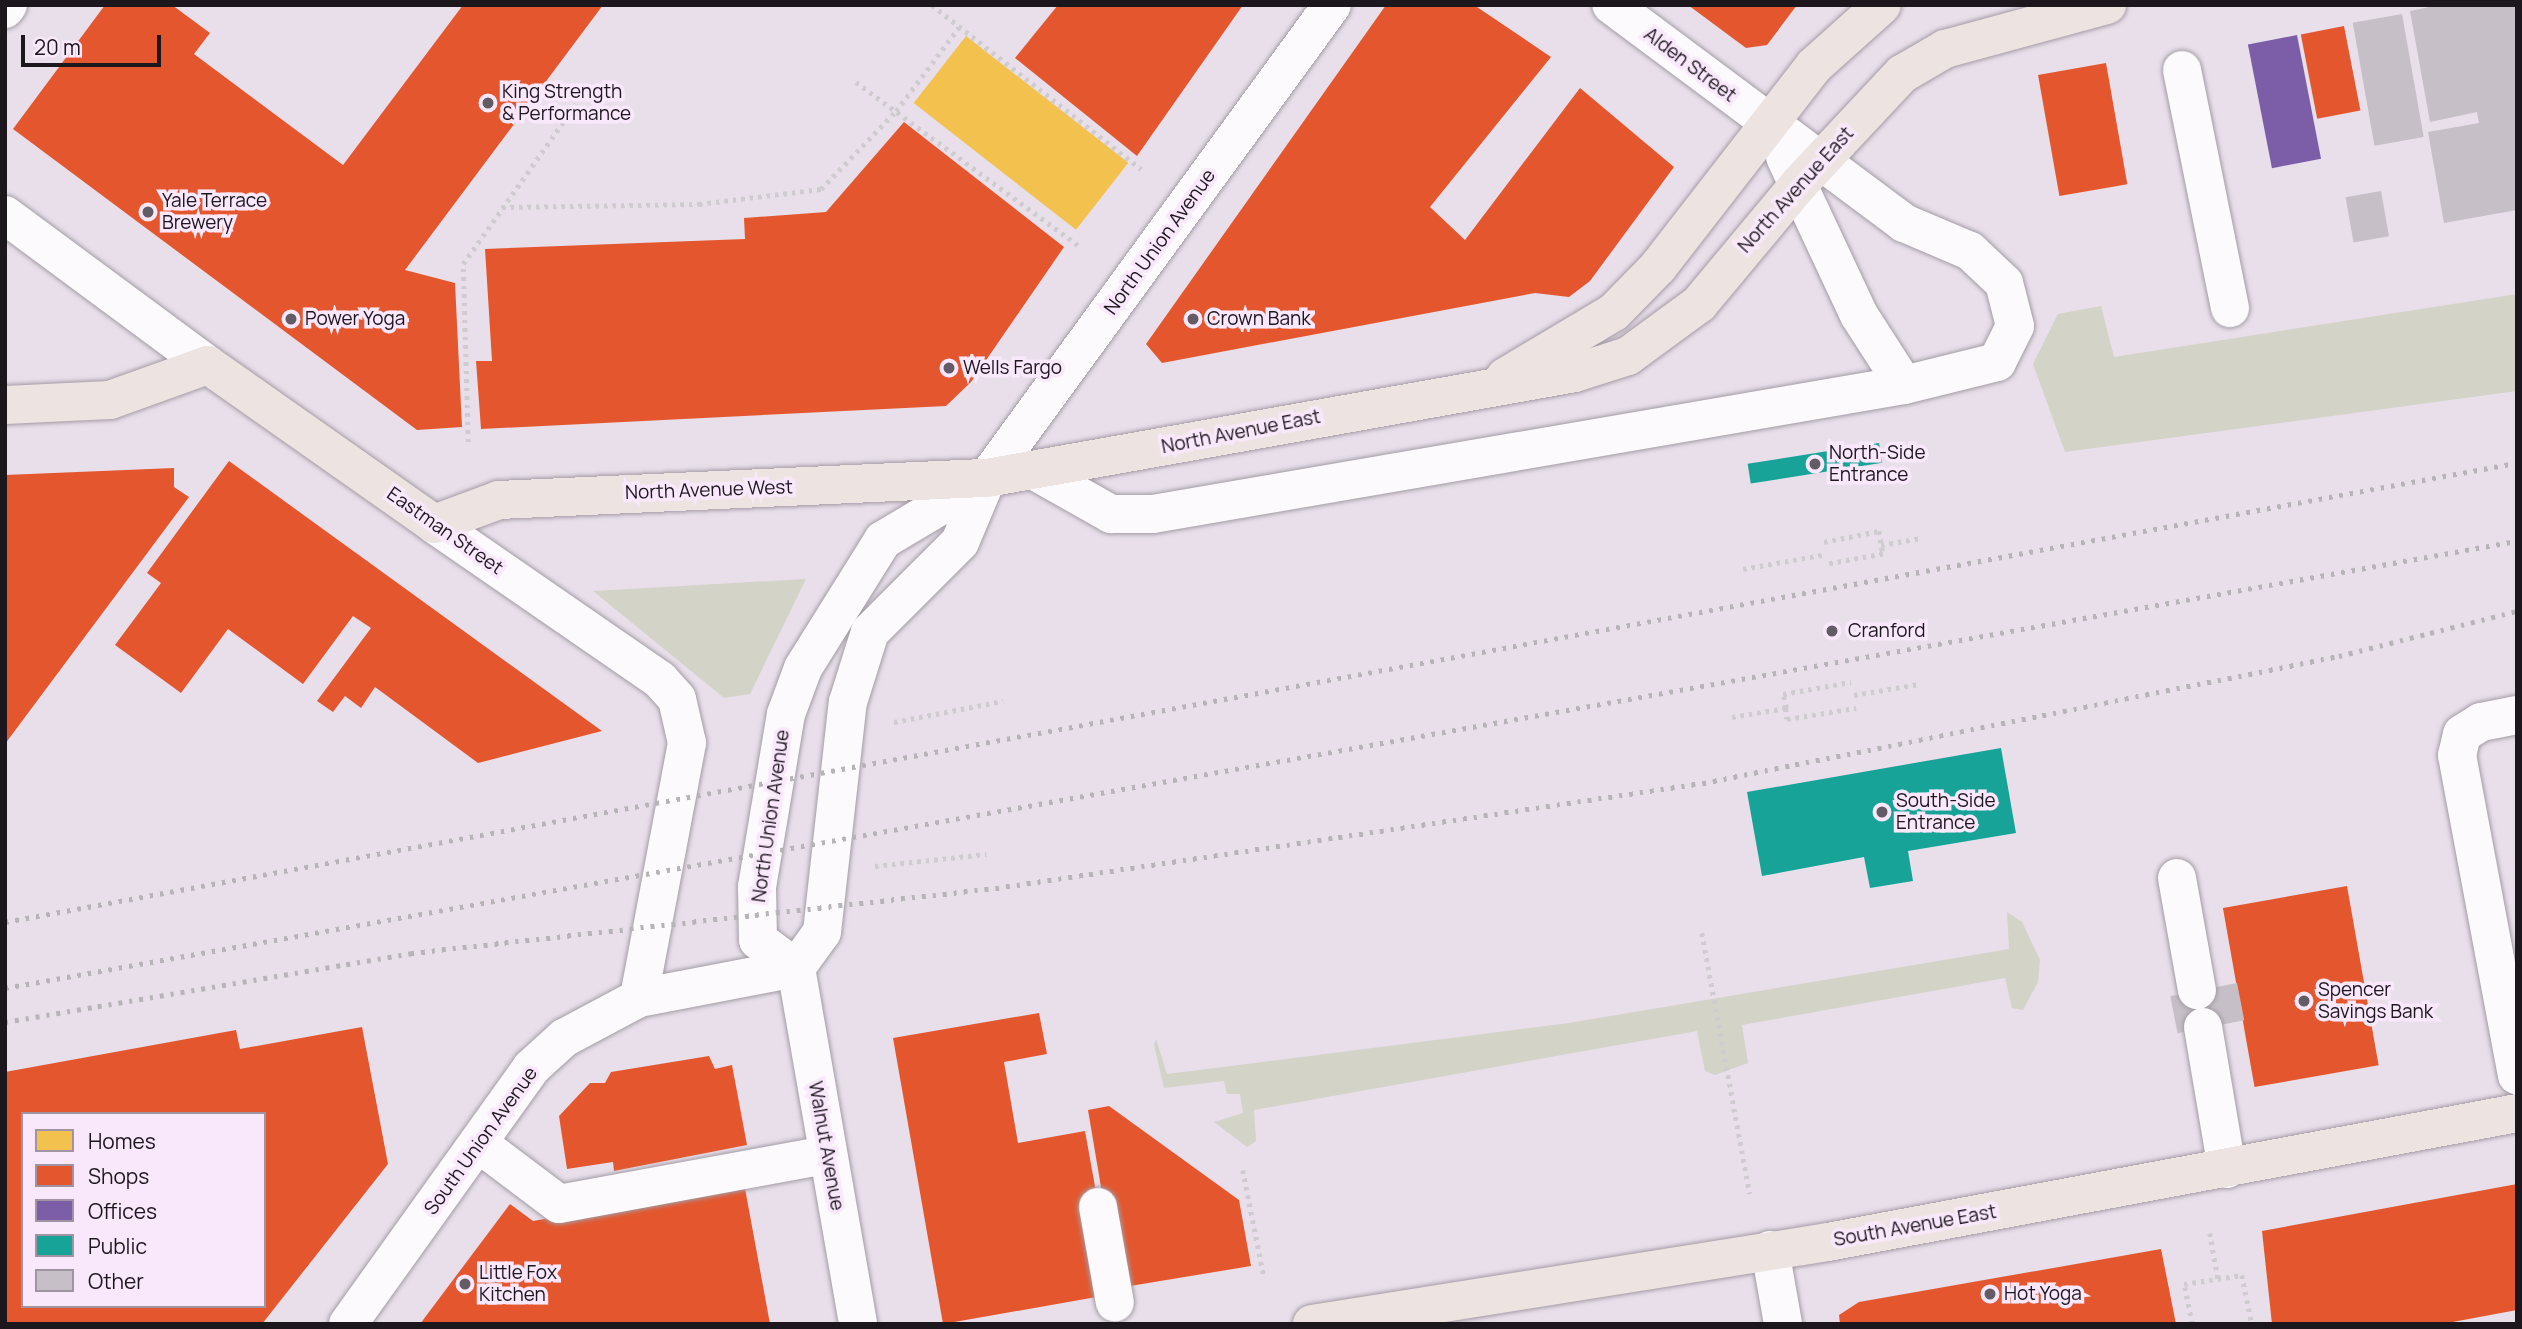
<!DOCTYPE html>
<style>
body{margin:0}
#map{position:relative;width:2522px;height:1329px;overflow:hidden;background:#e8dfea;font-family:Manrope,sans-serif}
div>[style]{position:absolute}
.green>*{inset:0;background:#d3d3c8}
.homes>*{inset:0;background:#f2c14e;transform-origin:0 0}
.shops>*{inset:0;background:#e4572e;transform-origin:0 0}
.offices>*{inset:0;background:#7b5ea7;transform-origin:0 0}
.public>*{inset:0;background:#17a398;transform-origin:0 0}
.building>*{inset:0;background:#c6bfc7;transform-origin:0 0}
.path>*{height:4.5px;margin-top:-2.25px;transform-origin:0;background:repeating-linear-gradient(90deg,#cfccd0 0 3.5px,transparent 0 8.5px)}
.roads{filter:drop-shadow(0 0 2px #a39ca5) drop-shadow(0 0 2px #a39ca5)}
.minor>*{height:38px;margin:-19px;padding:0 19px;transform-origin:19px;border-radius:19px;background:#fcfafc}
.major>*{height:38px;margin:-19px;padding:0 19px;transform-origin:19px;border-radius:19px;background:#ede4e1}
.rail>*{height:5px;margin-top:-2.5px;transform-origin:0;background:repeating-linear-gradient(90deg,#b7b4b7 0 3.5px,transparent 0 10.5px)}
.dots>*{width:19px;height:19px;translate:-50% -50%;box-sizing:border-box;border:4px solid #f9e8fb;border-radius:50%}
span{translate:-50% -50%;white-space:nowrap;text-align:center;line-height:1.15;-webkit-text-stroke:7px #f9e8fb;paint-order:stroke}
.street-label{font-size:19px;color:#1c161d}
.poi-label{font-size:19px;color:#1c161d}
.left{translate:0 -50%;text-align:left}
.frame{position:absolute;inset:0;border:7px solid #1c161d;pointer-events:none}
.legend{position:absolute;left:21px;top:1112px;width:245px;height:196px;box-sizing:border-box;background:#f9e8fb;border:2px solid #a194a2;margin:0;padding:9px 12px;list-style:none;font-size:21px;color:#1c161d}
.legend li{display:flex;align-items:center;gap:14px;height:35px}
.legend b{width:35px;border:2px solid #a194a2}
.scale{position:absolute;left:21px;top:35px;width:140px;height:32px;box-sizing:border-box;border:4px solid #1c161d;border-top:0;padding-left:9px;font-size:21px;line-height:24px;white-space:nowrap;color:#1c161d;-webkit-text-stroke:5px #f9e8fb;paint-order:stroke}
</style>
<div id="map">
<div class="green">
<i style="clip-path:polygon(2517px 294px,2517px 391px,2065px 452px,2033px 364px,2058px 314px,2101px 306px,2114px 357px)"></i>
<i style="clip-path:polygon(806px 579px,750px 694px,724px 698px,593px 591px)"></i>
<i style="clip-path:polygon(2007px 912px,2022px 922px,2040px 960px,2038px 982px,2023px 1010px,2012px 1008px,2005px 978px,1742px 1025px,1748px 1063px,1715px 1075px,1705px 1071px,1697px 1031px,1254px 1110px,1256px 1141px,1247px 1147px,1214px 1122px,1243px 1113px,1240px 1094px,1227px 1094px,1224px 1081px,1164px 1088px,1154px 1045px,1156px 1039px,1167px 1074px,1569px 1023px,2009px 949px)"></i>
</div>
<div class="homes">
<i style="left:966px;top:36px;width:206px;height:85px;rotate:38deg"></i>
</div>
<div class="shops">
<i style="clip-path:polygon(105px 5px,172px 5px,210px 33px,194px 54px,343px 165px,463px 5px,603px 5px,405px 270px,455px 283px,462px 427px,417px 430px,13px 129px)"></i>
<i style="clip-path:polygon(1058px 5px,1243px 5px,1137px 156px,1015px 58px)"></i>
<i style="clip-path:polygon(1386px 5px,1474px 5px,1551px 57px,1430px 207px,1465px 240px,1580px 88px,1674px 167px,1590px 281px,1569px 297px,1535px 293px,1162px 363px,1146px 344px)"></i>
<i style="clip-path:polygon(1688px 5px,1797px 5px,1767px 45px,1746px 48px)"></i>
<i style="left:2344px;top:26px;width:86px;height:44px;rotate:79deg"></i>
<i style="left:2106px;top:63px;width:123px;height:69px;rotate:80deg"></i>
<i style="clip-path:polygon(904px 122px,1064px 247px,971px 382px,946px 406px,481px 429px,476px 361px,492px 361px,485px 249px,745px 239px,744px 218px,826px 212px)"></i>
<i style="clip-path:polygon(229px 461px,602px 731px,478px 763px,375px 687px,361px 708px,345px 696px,333px 712px,317px 701px,371px 628px,353px 616px,303px 684px,228px 629px,181px 693px,115px 645px,161px 583px,147px 573px)"></i>
<i style="clip-path:polygon(174px 468px,174px 487px,189px 497px,5px 744px,5px 475px)"></i>
<i style="left:2347px;top:886px;width:182px;height:126px;rotate:80deg"></i>
<i style="clip-path:polygon(1039px 1013px,1047px 1054px,1004px 1062px,1018px 1143px,1085px 1131px,1096px 1192px,1084px 1194px,1102px 1296px,943px 1324px,893px 1038px)"></i>
<i style="clip-path:polygon(evenodd,362px 1027px,388px 1164px,262px 1324px,5px 1324px,5px 1072px,236px 1030px,240px 1049px,362px 1027px,23px 1114px,264px 1114px,264px 1306px,23px 1306px,23px 1114px)"></i>
<i style="clip-path:polygon(709px 1056px,715px 1069px,732px 1065px,747px 1145px,614px 1171px,613px 1162px,567px 1169px,559px 1116px,590px 1083px,605px 1083px,611px 1072px)"></i>
<i style="clip-path:polygon(1109px 1106px,1239px 1200px,1251px 1266px,1118px 1288px,1088px 1110px)"></i>
<i style="clip-path:polygon(744px 1183px,770px 1324px,420px 1324px,510px 1204px,533px 1221px)"></i>
<i style="clip-path:polygon(2517px 1184px,2517px 1310px,2442px 1324px,2272px 1324px,2262px 1231px)"></i>
<i style="clip-path:polygon(2161px 1249px,2176px 1324px,1840px 1324px,1839px 1315px,1859px 1302px)"></i>
</div>
<div class="offices">
<i style="left:2297px;top:35px;width:126px;height:50px;rotate:79deg"></i>
</div>
<div class="public">
<i style="left:1879px;top:443px;width:20px;height:133px;rotate:81deg"></i>
<i style="clip-path:polygon(2001px 748px,2016px 833px,1908px 851px,1913px 881px,1870px 888px,1864px 857px,1762px 876px,1747px 792px)"></i>
</div>
<div class="building">
<i style="clip-path:polygon(2439px 5px,2517px 5px,2517px 210px,2444px 223px,2428px 132px,2479px 123px,2477px 112px,2430px 122px,2410px 11px)"></i>
<i style="left:2402px;top:14px;width:125px;height:50px;rotate:80deg"></i>
<i style="left:2381px;top:191px;width:46px;height:36px;rotate:80deg"></i>
<i style="left:2237px;top:983px;width:38px;height:68px;rotate:79deg"></i>
</div>
<div class="path">
<i style="left:932px;top:5px;width:266px;rotate:38.1deg"></i>
<i style="left:856px;top:82px;width:280px;rotate:36.3deg"></i>
<i style="left:502px;top:207px;width:197px;rotate:-0.9deg"></i>
<i style="left:699px;top:204px;width:123px;rotate:-7deg"></i>
<i style="left:821px;top:189px;width:108px;rotate:-46.1deg"></i>
<i style="left:896px;top:111px;width:105px;rotate:-53.1deg"></i>
<i style="left:468px;top:442px;width:178px;rotate:-91.6deg"></i>
<i style="left:463px;top:264px;width:196px;rotate:-54.8deg"></i>
<i style="left:1824px;top:542px;width:56px;rotate:-11.3deg"></i>
<i style="left:1879px;top:531px;width:23px;rotate:80deg"></i>
<i style="left:1883px;top:554px;width:56px;rotate:169.7deg"></i>
<i style="left:1881px;top:545px;width:41px;rotate:-9.9deg"></i>
<i style="left:1743px;top:569px;width:85px;rotate:-10.1deg"></i>
<i style="left:1854px;top:695px;width:66px;rotate:-9.6deg"></i>
<i style="left:1786px;top:708px;width:14px;rotate:-102deg"></i>
<i style="left:1783px;top:694px;width:69px;rotate:-10deg"></i>
<i style="left:1732px;top:717px;width:55px;rotate:-9.5deg"></i>
<i style="left:1786px;top:708px;width:11px;rotate:85deg"></i>
<i style="left:1787px;top:719px;width:70px;rotate:-9.1deg"></i>
<i style="left:894px;top:722px;width:111px;rotate:-10.9deg"></i>
<i style="left:875px;top:866px;width:112px;rotate:-6.2deg"></i>
<i style="left:1702px;top:933px;width:265px;rotate:79.6deg"></i>
<i style="left:1243px;top:1170px;width:109px;rotate:78.9deg"></i>
<i style="left:2210px;top:1233px;width:47px;rotate:80.1deg"></i>
<i style="left:2192px;top:1324px;width:41px;rotate:-101.3deg"></i>
<i style="left:2184px;top:1284px;width:59px;rotate:-8.8deg"></i>
<i style="left:2242px;top:1275px;width:50px;rotate:78.5deg"></i>
</div>
<div class="roads">
<div class="minor">
<i style="left:5px;top:9px;width:5px;rotate:-53deg"></i>
<i style="left:2182px;top:70px;width:243px;rotate:78.6deg"></i>
<i style="left:1785px;top:157px;width:174px;rotate:64.9deg"></i>
<i style="left:1859px;top:315px;width:83px;rotate:57.3deg"></i>
<i style="left:5px;top:215px;width:252px;rotate:36.5deg"></i>
<i style="left:1033px;top:470px;width:90px;rotate:29.4deg"></i>
<i style="left:1111px;top:514px;width:42px"></i>
<i style="left:1153px;top:514px;width:762px;rotate:-9.75deg"></i>
<i style="left:1904px;top:385px;width:96px;rotate:-13.9deg"></i>
<i style="left:1997px;top:362px;width:40px;rotate:-63.4deg"></i>
<i style="left:2015px;top:326px;width:44px;rotate:-104.3deg"></i>
<i style="left:2004px;top:283px;width:47px;rotate:-136.7deg"></i>
<i style="left:1970px;top:251px;width:72px;rotate:-157deg"></i>
<i style="left:1904px;top:223px;width:365px;rotate:-143.3deg"></i>
<i style="left:434px;top:524px;width:275px;rotate:34.6deg"></i>
<i style="left:660px;top:680px;width:25px;rotate:48deg"></i>
<i style="left:677px;top:699px;width:45px;rotate:77.2deg"></i>
<i style="left:687px;top:743px;width:259px;rotate:100.7deg"></i>
<i style="left:2517px;top:715px;width:37px;rotate:169deg"></i>
<i style="left:2481px;top:722px;width:22px;rotate:148deg"></i>
<i style="left:2462px;top:734px;width:22px;rotate:103deg"></i>
<i style="left:2457px;top:755px;width:326px;rotate:79.4deg"></i>
<i style="left:2177px;top:878px;width:114px;rotate:79.9deg"></i>
<i style="left:796px;top:968px;width:44px;rotate:-54.2deg"></i>
<i style="left:822px;top:932px;width:231px;rotate:-83.6deg"></i>
<i style="left:848px;top:702px;width:73px;rotate:-72.6deg"></i>
<i style="left:870px;top:632px;width:127px;rotate:-45deg"></i>
<i style="left:960px;top:542px;width:69px;rotate:-67.1deg"></i>
<i style="left:987px;top:478px;width:585px;rotate:-53.89deg"></i>
<i style="left:796px;top:968px;width:47px;rotate:-143.6deg"></i>
<i style="left:758px;top:940px;width:53px;rotate:-91.1deg"></i>
<i style="left:757px;top:887px;width:175px;rotate:-80.5deg"></i>
<i style="left:786px;top:714px;width:49px;rotate:-69.7deg"></i>
<i style="left:803px;top:668px;width:151px;rotate:-58deg"></i>
<i style="left:883px;top:540px;width:121px;rotate:-30.8deg"></i>
<i style="left:796px;top:968px;width:361px;rotate:80.1deg"></i>
<i style="left:2203px;top:1027px;width:144px;rotate:80.4deg"></i>
<i style="left:478px;top:1143px;width:101px;rotate:37deg"></i>
<i style="left:559px;top:1204px;width:272px;rotate:-10.4deg"></i>
<i style="left:1098px;top:1207px;width:97px;rotate:80deg"></i>
<i style="left:1770px;top:1250px;width:75px;rotate:80deg"></i>
<i style="left:348px;top:1324px;width:315px;rotate:-54.4deg"></i>
<i style="left:531px;top:1068px;width:45px;rotate:-42.3deg"></i>
<i style="left:564px;top:1038px;width:85px;rotate:-28.1deg"></i>
<i style="left:639px;top:998px;width:160px;rotate:-10.8deg"></i>
</div>
<div class="major">
<i style="left:1505px;top:377px;width:127px;rotate:-30.8deg"></i>
<i style="left:1614px;top:312px;width:63px;rotate:-45.6deg"></i>
<i style="left:1658px;top:267px;width:254px;rotate:-52.2deg"></i>
<i style="left:1814px;top:66px;width:91px;rotate:-41.9deg"></i>
<i style="left:5px;top:405px;width:105px;rotate:-2.7deg"></i>
<i style="left:110px;top:400px;width:104px;rotate:-19.7deg"></i>
<i style="left:208px;top:365px;width:276px;rotate:35.1deg"></i>
<i style="left:434px;top:524px;width:69px;rotate:-20.3deg"></i>
<i style="left:499px;top:500px;width:488px;rotate:-2.6deg"></i>
<i style="left:987px;top:478px;width:597px;rotate:-10.12deg"></i>
<i style="left:1575px;top:373px;width:56px;rotate:-17.8deg"></i>
<i style="left:1628px;top:356px;width:88px;rotate:-36.2deg"></i>
<i style="left:1699px;top:304px;width:156px;rotate:-50.2deg"></i>
<i style="left:1799px;top:184px;width:151px;rotate:-46.9deg"></i>
<i style="left:1902px;top:74px;width:50px;rotate:-30.2deg"></i>
<i style="left:1945px;top:49px;width:168px;rotate:-15.2deg"></i>
<i style="left:1312px;top:1324px;width:522px;rotate:-9.03deg"></i>
<i style="left:1828px;top:1242px;width:701px;rotate:-10.6deg"></i>
</div>
</div>
<div class="rail">
<i style="left:5px;top:922px;width:2554px;rotate:-10.36deg"></i>
<i style="left:5px;top:988px;width:2551px;rotate:-10.09deg"></i>
<i style="left:5px;top:1022px;width:412px;rotate:-9.6deg"></i>
<i style="left:411px;top:953px;width:589px;rotate:-6.34deg"></i>
<i style="left:996px;top:888px;width:715px;rotate:-8.45deg"></i>
<i style="left:1703px;top:783px;width:649px;rotate:-11.29deg"></i>
<i style="left:2339px;top:656px;width:184px;rotate:-14.2deg"></i>
</div>
<div class="dots">
<i style="left:488px;top:103px;background:#635c65"></i>
<i style="left:148px;top:212px;background:#635c65"></i>
<i style="left:291px;top:319px;background:#635c65"></i>
<i style="left:1193px;top:319px;background:#635c65"></i>
<i style="left:949px;top:368px;background:#635c65"></i>
<i style="left:1815px;top:464px;background:#635c65"></i>
<i style="left:1832px;top:631px;background:#635c65"></i>
<i style="left:1882px;top:812px;background:#635c65"></i>
<i style="left:2304px;top:1001px;background:#635c65"></i>
<i style="left:465px;top:1284px;background:#635c65"></i>
<i style="left:1990px;top:1294px;background:#635c65"></i>
</div>
<div class="street-label">
<span style="left:1690px;top:65px;rotate:37deg">Alden Street</span>
<span style="left:1796px;top:190px;rotate:-48deg">North Avenue East</span>
<span style="left:1160px;top:242px;rotate:-54deg">North Union Avenue</span>
<span style="left:1241px;top:432px;rotate:-11deg">North Avenue East</span>
<span style="left:709px;top:490px;rotate:-2deg">North Avenue West</span>
<span style="left:445px;top:531px;rotate:35deg">Eastman Street</span>
<span style="left:771px;top:816px;rotate:-82deg">North Union Avenue</span>
<span style="left:481px;top:1141px;rotate:-54deg">South Union Avenue</span>
<span style="left:826px;top:1146px;rotate:80deg">Walnut Avenue</span>
<span style="left:1915px;top:1226px;rotate:-10deg">South Avenue East</span>
</div>
<div class="poi-label">
<span class="left" style="left:502px;top:103px">King Strength<br>&amp; Performance</span>
<span class="left" style="left:162px;top:212px">Yale Terrace<br>Brewery</span>
<span class="left" style="left:305px;top:319px">Power Yoga</span>
<span class="left" style="left:1207px;top:319px">Crown Bank</span>
<span class="left" style="left:963px;top:368px">Wells Fargo</span>
<span class="left" style="left:1829px;top:464px">North-Side<br>Entrance</span>
<span class="left" style="left:1848px;top:631px">Cranford</span>
<span class="left" style="left:1896px;top:812px">South-Side<br>Entrance</span>
<span class="left" style="left:2318px;top:1001px">Spencer<br>Savings Bank</span>
<span class="left" style="left:479px;top:1284px">Little Fox<br>Kitchen</span>
<span class="left" style="left:2004px;top:1294px">Hot Yoga</span>
</div>
<div class="frame"></div>
<ul class="legend">
<li><b style="height:19px;background:#f2c14e"></b>Homes</li>
<li><b style="height:19px;background:#e4572e"></b>Shops</li>
<li><b style="height:19px;background:#7b5ea7"></b>Offices</li>
<li><b style="height:19px;background:#17a398"></b>Public</li>
<li><b style="height:19px;background:#c6bfc7"></b>Other</li>
</ul>
<div class="scale">20 m</div>
</div>
